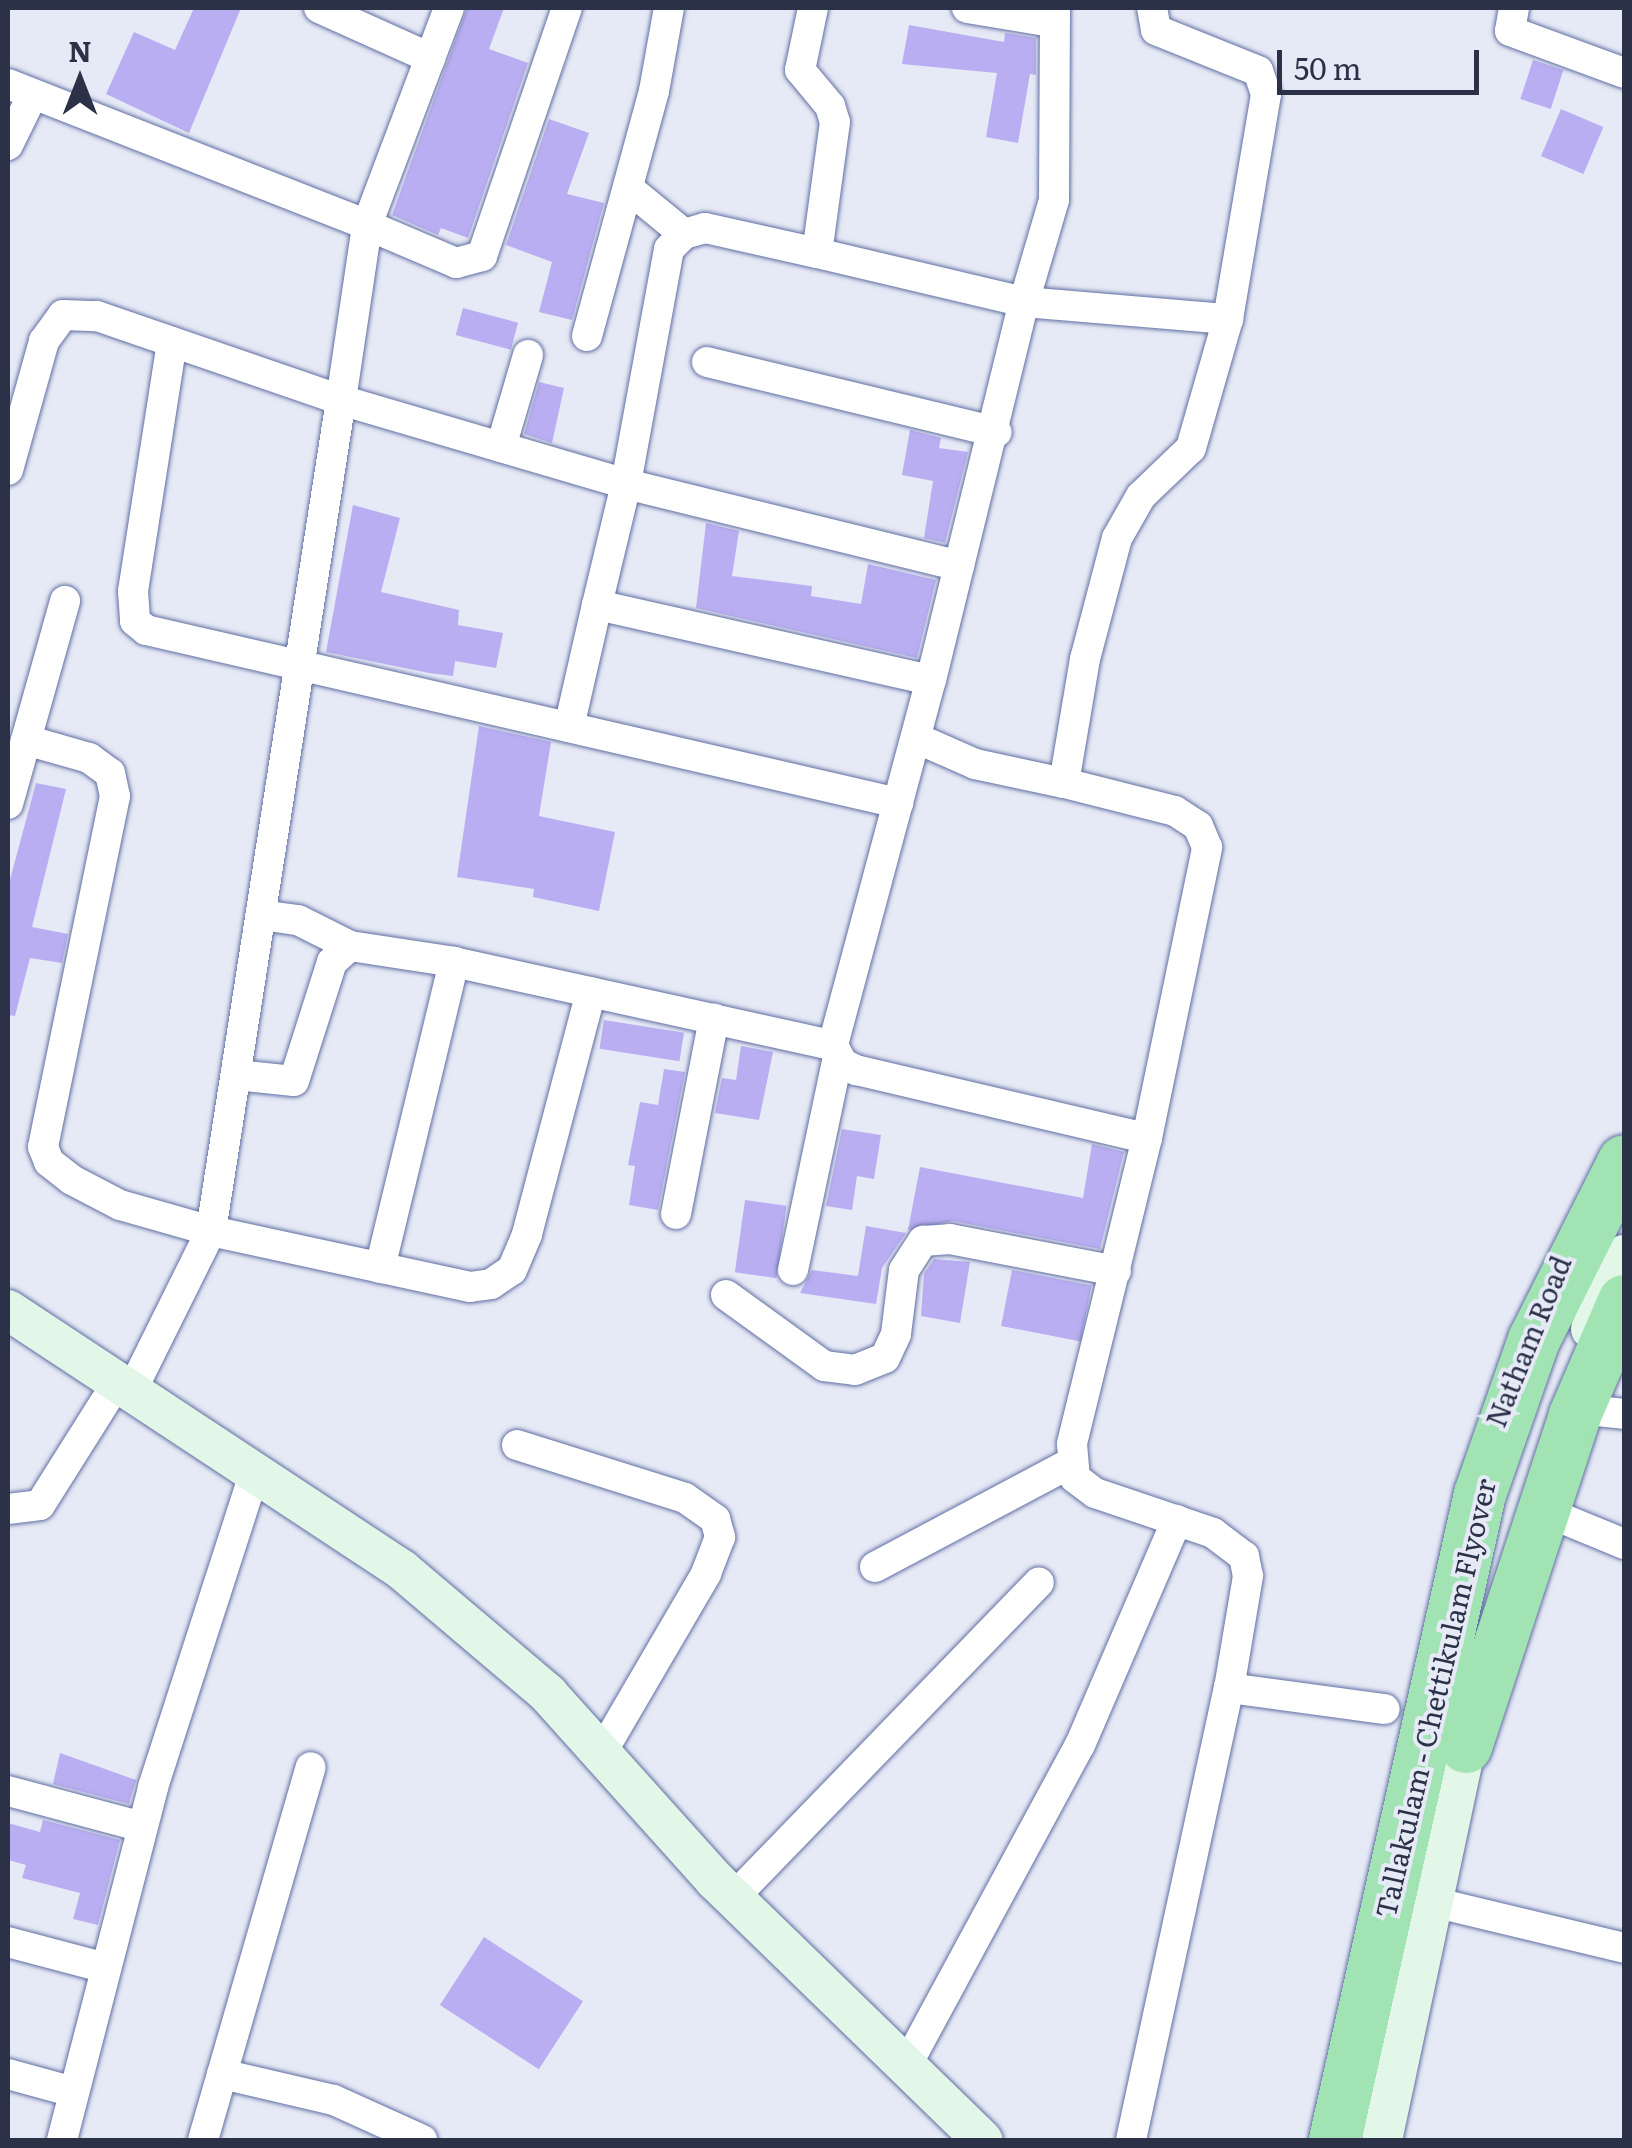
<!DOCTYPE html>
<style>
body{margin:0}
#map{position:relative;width:1632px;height:2148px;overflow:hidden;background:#e6eaf6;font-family:Literata,serif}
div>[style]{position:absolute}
.building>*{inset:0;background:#b9aef1;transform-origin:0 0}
.roads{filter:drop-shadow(0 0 2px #616fa3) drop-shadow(0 0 2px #616fa3)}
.street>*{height:30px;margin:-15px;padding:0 15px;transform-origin:15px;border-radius:15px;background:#fff}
.secondary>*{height:40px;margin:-20px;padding:0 20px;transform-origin:20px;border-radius:20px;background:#e3f7e8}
.highway>*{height:52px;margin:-26px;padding:0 26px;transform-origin:26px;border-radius:26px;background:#a1e3b2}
span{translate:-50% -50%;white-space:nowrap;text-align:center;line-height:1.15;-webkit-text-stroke:8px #e6eaf6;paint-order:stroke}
.street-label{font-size:28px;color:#2b3248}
.frame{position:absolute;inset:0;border:10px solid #2b3248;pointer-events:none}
.north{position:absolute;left:30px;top:30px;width:100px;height:100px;-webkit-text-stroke:8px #e6eaf6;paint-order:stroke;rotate:0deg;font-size:28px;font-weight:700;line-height:40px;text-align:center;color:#2b3248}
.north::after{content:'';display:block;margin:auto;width:35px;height:45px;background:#2b3248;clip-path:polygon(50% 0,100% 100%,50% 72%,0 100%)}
.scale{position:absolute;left:1277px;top:50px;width:202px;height:45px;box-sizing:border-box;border:5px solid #2b3248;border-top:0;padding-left:12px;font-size:30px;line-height:35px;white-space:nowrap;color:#2b3248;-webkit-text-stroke:8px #e6eaf6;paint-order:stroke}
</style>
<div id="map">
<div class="building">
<i style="clip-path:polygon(194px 8px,241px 8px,189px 133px,106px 94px,134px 32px,175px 50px)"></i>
<i style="clip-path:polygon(467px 8px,504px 8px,489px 49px,528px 63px,468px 238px,441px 228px,438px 235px,392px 215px)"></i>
<i style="clip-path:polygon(909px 25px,1004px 42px,1005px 33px,1036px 38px,1036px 75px,1030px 74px,1018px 143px,986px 137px,997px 73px,902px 64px)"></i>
<i style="left:1533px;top:60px;width:32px;height:41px;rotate:18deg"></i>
<i style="left:1561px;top:109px;width:46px;height:51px;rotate:23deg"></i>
<i style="clip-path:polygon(549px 119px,589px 133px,567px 194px,604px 203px,572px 320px,539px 312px,552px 262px,506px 245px)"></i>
<i style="left:463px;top:308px;width:57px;height:28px;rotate:15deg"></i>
<i style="clip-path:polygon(539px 382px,564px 388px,552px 443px,524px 434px)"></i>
<i style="clip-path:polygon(910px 430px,941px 438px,939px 448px,968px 452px,945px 543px,924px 538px,933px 481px,902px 475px)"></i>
<i style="clip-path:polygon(353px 505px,400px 518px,381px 592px,459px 610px,458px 625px,503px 633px,496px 668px,455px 661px,453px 676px,429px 673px,326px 652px)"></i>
<i style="clip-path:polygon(706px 523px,739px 531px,732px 576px,812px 586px,811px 596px,861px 604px,868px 564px,936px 580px,917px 658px,696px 608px)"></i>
<i style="clip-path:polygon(479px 726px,551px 742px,539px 816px,615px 832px,599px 911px,533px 897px,534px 889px,457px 877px)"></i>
<i style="clip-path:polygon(36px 783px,66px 789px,32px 927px,68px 934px,62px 963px,30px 958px,15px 1016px,8px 1015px,8px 887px)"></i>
<i style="left:604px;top:1020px;width:81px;height:29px;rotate:9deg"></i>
<i style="clip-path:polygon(741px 1046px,773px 1052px,759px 1120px,715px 1113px,722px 1078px,736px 1080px)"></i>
<i style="clip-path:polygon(664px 1069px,685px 1072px,658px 1210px,629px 1205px,635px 1166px,628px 1165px,640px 1102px,658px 1105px)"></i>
<i style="clip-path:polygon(842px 1129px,881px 1135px,874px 1179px,857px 1176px,852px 1210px,826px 1206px)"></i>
<i style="clip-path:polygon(1092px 1144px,1124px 1152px,1100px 1249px,953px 1221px,908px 1230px,920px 1167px,1083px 1198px)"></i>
<i style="left:745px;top:1200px;width:42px;height:73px;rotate:8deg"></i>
<i style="clip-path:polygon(866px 1226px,906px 1233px,882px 1268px,876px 1304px,800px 1293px,812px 1270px,858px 1276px)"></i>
<i style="clip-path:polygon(934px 1259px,970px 1262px,960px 1323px,921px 1316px,924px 1274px)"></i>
<i style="left:1012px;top:1270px;width:81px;height:57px;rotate:11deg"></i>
<i style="clip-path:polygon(60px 1753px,136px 1780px,129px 1804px,53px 1784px)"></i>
<i style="clip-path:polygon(43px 1820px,120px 1840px,98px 1925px,73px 1919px,80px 1893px,22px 1878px,26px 1865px,8px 1860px,8px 1823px,40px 1832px)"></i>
<i style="left:484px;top:1937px;width:118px;height:81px;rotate:33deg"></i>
</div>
<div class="roads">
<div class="street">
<i style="left:319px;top:8px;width:122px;rotate:24.2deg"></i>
<i style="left:813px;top:8px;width:63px;rotate:101.8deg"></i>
<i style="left:800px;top:70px;width:47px;rotate:50.2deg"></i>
<i style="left:830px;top:106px;width:17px;rotate:73deg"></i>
<i style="left:835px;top:122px;width:132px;rotate:97.8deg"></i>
<i style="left:817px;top:253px;width:213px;rotate:13.3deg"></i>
<i style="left:1024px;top:302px;width:106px;rotate:-73.6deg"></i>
<i style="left:1054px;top:200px;width:192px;rotate:-89.7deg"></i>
<i style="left:967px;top:8px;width:86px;rotate:9.4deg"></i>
<i style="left:1514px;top:8px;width:23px;rotate:100deg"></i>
<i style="left:1510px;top:31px;width:121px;rotate:20.2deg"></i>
<i style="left:8px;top:84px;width:386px;rotate:21.4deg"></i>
<i style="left:367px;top:225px;width:232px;rotate:-69.3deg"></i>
<i style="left:8px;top:145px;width:55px;rotate:-63.9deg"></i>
<i style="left:628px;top:188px;width:72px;rotate:39.4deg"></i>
<i style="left:817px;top:253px;width:115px;rotate:-167.4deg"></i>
<i style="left:705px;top:228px;width:22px;rotate:164deg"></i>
<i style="left:684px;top:234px;width:21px;rotate:135deg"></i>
<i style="left:669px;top:249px;width:239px;rotate:100.4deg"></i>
<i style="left:626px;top:484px;width:343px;rotate:13.8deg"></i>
<i style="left:587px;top:336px;width:254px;rotate:-74.7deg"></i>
<i style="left:654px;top:91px;width:84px;rotate:-79.8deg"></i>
<i style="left:172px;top:342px;width:252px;rotate:98.9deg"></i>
<i style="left:133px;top:591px;width:30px;rotate:86deg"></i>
<i style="left:135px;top:621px;width:14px;rotate:39deg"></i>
<i style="left:146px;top:630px;width:772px;rotate:12.96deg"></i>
<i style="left:707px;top:362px;width:298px;rotate:13.6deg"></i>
<i style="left:501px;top:447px;width:96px;rotate:-73.6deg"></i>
<i style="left:8px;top:470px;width:134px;rotate:-74.4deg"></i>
<i style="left:44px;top:341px;width:32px;rotate:-54deg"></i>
<i style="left:63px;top:315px;width:34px;rotate:2deg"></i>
<i style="left:97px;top:316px;width:258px;rotate:19deg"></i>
<i style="left:341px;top:400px;width:177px;rotate:-81.5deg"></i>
<i style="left:367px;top:225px;width:97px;rotate:23.1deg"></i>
<i style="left:456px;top:263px;width:27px;rotate:-15deg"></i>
<i style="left:482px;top:256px;width:262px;rotate:-71.1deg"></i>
<i style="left:569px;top:727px;width:125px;rotate:-77.1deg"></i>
<i style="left:916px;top:738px;width:64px;rotate:23.8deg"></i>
<i style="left:975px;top:764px;width:91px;rotate:12.1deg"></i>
<i style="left:26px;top:740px;width:66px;rotate:15.9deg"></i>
<i style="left:89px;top:758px;width:26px;rotate:36deg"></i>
<i style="left:110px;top:773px;width:24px;rotate:78deg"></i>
<i style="left:115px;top:796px;width:358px;rotate:101.6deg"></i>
<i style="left:43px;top:1147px;width:16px;rotate:68deg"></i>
<i style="left:49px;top:1162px;width:29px;rotate:38deg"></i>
<i style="left:72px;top:1180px;width:54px;rotate:27.5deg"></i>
<i style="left:120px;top:1205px;width:95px;rotate:15.9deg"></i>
<i style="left:211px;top:1231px;width:265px;rotate:12.2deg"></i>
<i style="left:470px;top:1287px;width:21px;rotate:-8deg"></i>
<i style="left:491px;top:1284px;width:25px;rotate:-34deg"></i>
<i style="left:512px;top:1270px;width:39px;rotate:-67deg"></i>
<i style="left:527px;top:1234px;width:250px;rotate:-75.2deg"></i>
<i style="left:8px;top:804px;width:211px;rotate:-74.3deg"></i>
<i style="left:261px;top:915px;width:37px;rotate:8deg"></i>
<i style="left:298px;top:920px;width:58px;rotate:26.6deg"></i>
<i style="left:833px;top:1045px;width:20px;rotate:63deg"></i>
<i style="left:842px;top:1063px;width:16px;rotate:27deg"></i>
<i style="left:856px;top:1070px;width:299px;rotate:13.2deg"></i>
<i style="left:1147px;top:1138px;width:315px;rotate:103.8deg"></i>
<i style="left:1072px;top:1444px;width:34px;rotate:85deg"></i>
<i style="left:1075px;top:1478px;width:25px;rotate:37deg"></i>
<i style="left:1095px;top:1493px;width:125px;rotate:18.7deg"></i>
<i style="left:1213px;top:1533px;width:39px;rotate:37deg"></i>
<i style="left:1244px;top:1556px;width:20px;rotate:79deg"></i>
<i style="left:1248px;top:1576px;width:114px;rotate:99.6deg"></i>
<i style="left:1229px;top:1688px;width:157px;rotate:7.7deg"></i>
<i style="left:236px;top:1075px;width:58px;rotate:5.9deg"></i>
<i style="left:294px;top:1081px;width:125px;rotate:-72.3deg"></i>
<i style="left:332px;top:962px;width:24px;rotate:-42deg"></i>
<i style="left:350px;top:946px;width:105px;rotate:8.7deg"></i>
<i style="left:454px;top:962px;width:388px;rotate:12.4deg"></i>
<i style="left:833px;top:1045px;width:378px;rotate:-75deg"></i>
<i style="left:1147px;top:1138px;width:297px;rotate:-78.3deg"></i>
<i style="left:1207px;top:847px;width:23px;rotate:-113deg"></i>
<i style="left:1198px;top:826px;width:27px;rotate:-147deg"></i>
<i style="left:1175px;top:811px;width:114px;rotate:-165.8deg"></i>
<i style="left:1064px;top:783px;width:126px;rotate:-80.4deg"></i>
<i style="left:1085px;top:659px;width:125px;rotate:-75.2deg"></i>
<i style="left:1117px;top:538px;width:48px;rotate:-60.3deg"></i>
<i style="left:1141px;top:496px;width:69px;rotate:-43.8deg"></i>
<i style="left:1191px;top:448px;width:134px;rotate:-74deg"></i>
<i style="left:676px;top:1214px;width:199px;rotate:-79deg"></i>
<i style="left:380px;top:1268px;width:315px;rotate:-76.4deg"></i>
<i style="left:793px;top:1270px;width:218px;rotate:-78.1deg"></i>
<i style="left:726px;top:1295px;width:121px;rotate:35.9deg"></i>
<i style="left:824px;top:1366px;width:31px;rotate:7deg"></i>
<i style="left:855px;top:1370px;width:32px;rotate:-22deg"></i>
<i style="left:885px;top:1358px;width:26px;rotate:-65deg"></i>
<i style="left:896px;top:1334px;width:64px;rotate:-82.9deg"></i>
<i style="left:904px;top:1270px;width:35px;rotate:-57deg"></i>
<i style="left:923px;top:1241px;width:27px;rotate:-4deg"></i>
<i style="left:950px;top:1239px;width:169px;rotate:10.9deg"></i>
<i style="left:132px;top:1390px;width:178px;rotate:-63.6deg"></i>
<i style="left:211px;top:1231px;width:841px;rotate:-81.11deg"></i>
<i style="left:341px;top:400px;width:297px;rotate:16.4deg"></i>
<i style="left:626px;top:484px;width:124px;rotate:103.5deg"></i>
<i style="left:597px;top:605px;width:342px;rotate:12.7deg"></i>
<i style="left:931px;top:680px;width:389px;rotate:-76.2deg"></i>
<i style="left:1024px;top:302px;width:205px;rotate:4.8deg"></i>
<i style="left:1228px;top:319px;width:228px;rotate:-80.4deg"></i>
<i style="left:1266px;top:94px;width:24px;rotate:-109deg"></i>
<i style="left:1258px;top:71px;width:110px;rotate:-158.1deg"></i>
<i style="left:1156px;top:30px;width:22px;rotate:-100deg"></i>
<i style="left:1597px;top:1411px;width:27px;rotate:6deg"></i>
<i style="left:517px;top:1445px;width:176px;rotate:17.5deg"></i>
<i style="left:685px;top:1498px;width:37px;rotate:35deg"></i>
<i style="left:715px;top:1519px;width:19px;rotate:74deg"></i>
<i style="left:720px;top:1537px;width:40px;rotate:111deg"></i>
<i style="left:706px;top:1574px;width:208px;rotate:120.3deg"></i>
<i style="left:8px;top:1509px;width:32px;rotate:-7deg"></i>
<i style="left:40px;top:1505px;width:146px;rotate:-57.8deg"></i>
<i style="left:1561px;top:1518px;width:68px;rotate:22.4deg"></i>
<i style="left:875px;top:1567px;width:220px;rotate:-28deg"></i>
<i style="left:8px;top:1791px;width:139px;rotate:15deg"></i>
<i style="left:734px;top:1897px;width:438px;rotate:-45.9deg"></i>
<i style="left:1433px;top:1902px;width:196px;rotate:13.5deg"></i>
<i style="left:8px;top:1942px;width:101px;rotate:14.9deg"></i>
<i style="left:904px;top:2070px;width:370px;rotate:-61.6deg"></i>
<i style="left:1080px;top:1745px;width:245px;rotate:-66.7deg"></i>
<i style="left:8px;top:2074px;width:68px;rotate:15.3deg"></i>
<i style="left:222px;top:2074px;width:115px;rotate:13.1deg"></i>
<i style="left:334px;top:2100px;width:97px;rotate:24.4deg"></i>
<i style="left:62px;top:2140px;width:365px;rotate:-75.5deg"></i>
<i style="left:153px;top:1787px;width:331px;rotate:-72.1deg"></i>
<i style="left:203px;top:2140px;width:388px;rotate:-73.9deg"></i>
<i style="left:1131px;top:2140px;width:463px;rotate:-77.8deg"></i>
</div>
<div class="secondary">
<i style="left:8px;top:1310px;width:472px;rotate:33.4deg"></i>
<i style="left:402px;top:1570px;width:192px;rotate:40.3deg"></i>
<i style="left:548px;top:1694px;width:250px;rotate:48.1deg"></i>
<i style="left:715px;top:1880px;width:373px;rotate:44.2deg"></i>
<i style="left:1591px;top:1329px;width:81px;rotate:-66deg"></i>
<i style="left:1382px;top:2140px;width:431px;rotate:-78deg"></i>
</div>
<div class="highway">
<i style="left:1466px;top:1747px;width:349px;rotate:-71.8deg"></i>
<i style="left:1575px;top:1415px;width:124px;rotate:-66.7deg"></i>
<i style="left:1335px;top:2140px;width:662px;rotate:-77.35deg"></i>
<i style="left:1480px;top:1494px;width:163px;rotate:-70.7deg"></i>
<i style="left:1534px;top:1340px;width:200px;rotate:-63.3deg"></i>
</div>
</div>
<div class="street-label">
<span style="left:1527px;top:1341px;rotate:-68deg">Natham Road</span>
<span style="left:1434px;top:1698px;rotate:-77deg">Tallakulam - Chettikulam Flyover</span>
</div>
<div class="frame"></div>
<div class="north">N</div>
<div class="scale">50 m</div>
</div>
